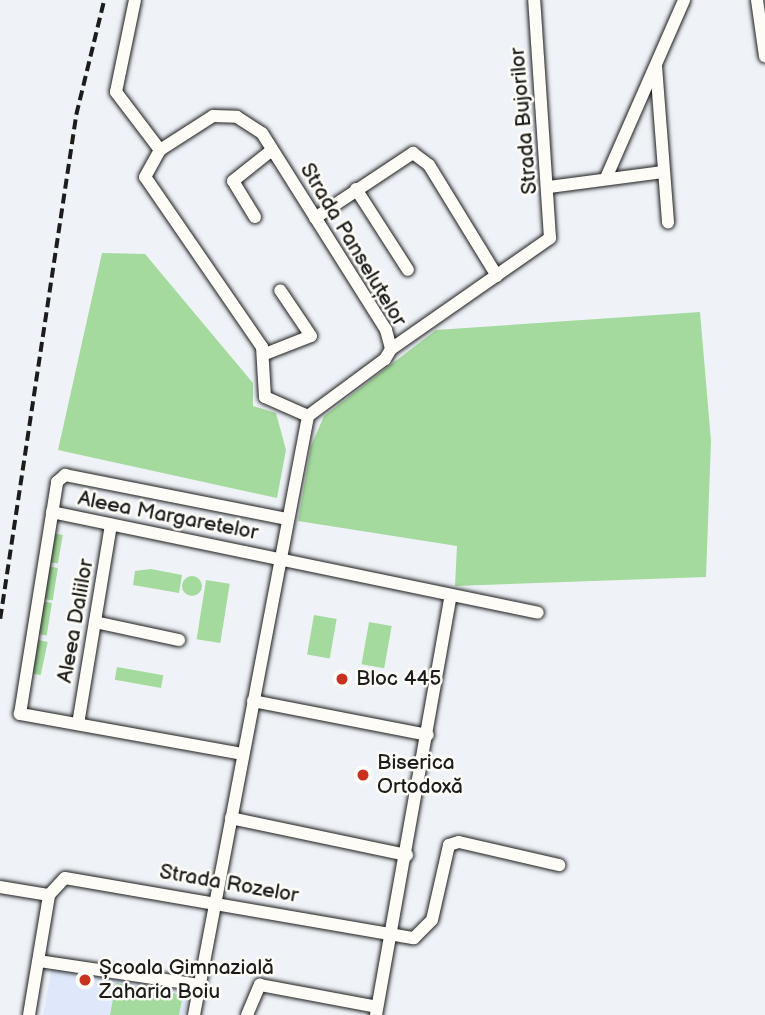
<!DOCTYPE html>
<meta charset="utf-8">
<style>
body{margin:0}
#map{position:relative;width:765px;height:1015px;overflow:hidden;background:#eff3f8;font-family:"Balsamiq Sans",sans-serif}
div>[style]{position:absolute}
.built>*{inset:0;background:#dee8fa}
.green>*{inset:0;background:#a4da9d;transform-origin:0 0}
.round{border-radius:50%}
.roads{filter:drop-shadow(0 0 2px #1c1c1c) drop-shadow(0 0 2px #1c1c1c)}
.street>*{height:12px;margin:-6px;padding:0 6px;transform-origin:6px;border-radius:6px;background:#fdfcf7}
.rail>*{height:3.5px;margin-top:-1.75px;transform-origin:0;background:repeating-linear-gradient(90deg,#1c1c1c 0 10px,transparent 0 15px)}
.dots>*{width:19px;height:19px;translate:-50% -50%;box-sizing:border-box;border:4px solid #fdfcf7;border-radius:50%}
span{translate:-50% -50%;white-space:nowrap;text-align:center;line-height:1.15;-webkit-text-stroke:5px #fdfcf7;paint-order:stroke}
.street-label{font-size:21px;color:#1c1c1c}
.poi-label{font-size:21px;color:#1c1c1c}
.left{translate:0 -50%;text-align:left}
</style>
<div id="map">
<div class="built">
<i style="clip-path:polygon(52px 967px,189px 992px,184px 1015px,43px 1015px)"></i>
</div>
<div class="green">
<i style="clip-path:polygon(102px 253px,145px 254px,253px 383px,253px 406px,276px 413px,286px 450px,277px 498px,58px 450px)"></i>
<i style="clip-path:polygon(700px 312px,711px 441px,706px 577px,455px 586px,457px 546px,298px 521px,311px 446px,324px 416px,436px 330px)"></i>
<i style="left:52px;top:533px;width:11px;height:29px;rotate:10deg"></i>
<i style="left:46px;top:566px;width:12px;height:33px;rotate:9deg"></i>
<i style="clip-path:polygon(151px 569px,182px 575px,179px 593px,133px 585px,135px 571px)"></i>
<i class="round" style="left:182px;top:576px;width:20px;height:20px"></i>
<i style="left:206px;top:580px;width:24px;height:60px;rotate:9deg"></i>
<i style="left:40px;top:601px;width:12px;height:33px;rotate:9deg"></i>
<i style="left:314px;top:615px;width:23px;height:40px;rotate:10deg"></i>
<i style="left:369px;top:622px;width:23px;height:43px;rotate:10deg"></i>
<i style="left:34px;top:639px;width:14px;height:34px;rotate:12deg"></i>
<i style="left:117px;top:667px;width:47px;height:13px;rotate:10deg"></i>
<i style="clip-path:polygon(116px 983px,183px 995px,179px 1015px,110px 1015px)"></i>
</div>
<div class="roads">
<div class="street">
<i style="left:135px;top:0;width:94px;rotate:101.7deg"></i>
<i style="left:116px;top:92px;width:73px;rotate:52.8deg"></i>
<i style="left:757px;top:0;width:57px;rotate:81.9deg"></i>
<i style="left:656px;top:66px;width:157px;rotate:85.6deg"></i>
<i style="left:213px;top:116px;width:24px;rotate:2deg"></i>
<i style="left:237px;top:117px;width:30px;rotate:33deg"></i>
<i style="left:262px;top:133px;width:233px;rotate:57.8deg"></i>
<i style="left:386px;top:330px;width:20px;rotate:75deg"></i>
<i style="left:391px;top:349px;width:12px;rotate:121deg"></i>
<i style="left:385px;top:359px;width:96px;rotate:143.5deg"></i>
<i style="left:308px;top:416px;width:47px;rotate:-156.2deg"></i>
<i style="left:265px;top:397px;width:50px;rotate:-93.4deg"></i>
<i style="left:262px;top:347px;width:206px;rotate:-124.5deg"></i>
<i style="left:145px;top:177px;width:31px;rotate:-61deg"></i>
<i style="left:160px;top:150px;width:63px;rotate:-32.7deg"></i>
<i style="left:606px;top:178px;width:194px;rotate:-66.3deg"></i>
<i style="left:549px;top:187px;width:115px;rotate:-7.5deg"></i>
<i style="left:356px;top:189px;width:96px;rotate:57.3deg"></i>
<i style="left:255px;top:217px;width:42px;rotate:-121.4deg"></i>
<i style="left:233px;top:181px;width:50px;rotate:-38.5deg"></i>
<i style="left:315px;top:218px;width:118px;rotate:-33.6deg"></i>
<i style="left:413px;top:153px;width:20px;rotate:37deg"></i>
<i style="left:429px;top:165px;width:130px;rotate:58.5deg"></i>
<i style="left:391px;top:349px;width:194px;rotate:-34.9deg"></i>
<i style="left:550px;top:238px;width:239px;rotate:-93.8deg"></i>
<i style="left:265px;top:354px;width:49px;rotate:-21.4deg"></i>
<i style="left:311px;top:336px;width:55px;rotate:-124deg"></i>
<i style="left:52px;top:512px;width:496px;rotate:11.7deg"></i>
<i style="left:95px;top:622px;width:86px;rotate:12.1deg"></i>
<i style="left:253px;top:701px;width:178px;rotate:11deg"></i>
<i style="left:78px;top:724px;width:202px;rotate:-80.6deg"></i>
<i style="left:243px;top:754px;width:227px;rotate:-169.8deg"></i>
<i style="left:20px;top:714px;width:235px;rotate:-80.9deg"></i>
<i style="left:57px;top:482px;width:11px;rotate:-41deg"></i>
<i style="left:65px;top:475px;width:226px;rotate:11.2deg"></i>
<i style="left:231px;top:818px;width:180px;rotate:11.9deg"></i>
<i style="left:0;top:887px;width:50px;rotate:9.3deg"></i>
<i style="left:39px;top:961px;width:163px;rotate:8.5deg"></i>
<i style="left:29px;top:1015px;width:122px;rotate:-80.5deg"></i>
<i style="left:49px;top:895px;width:23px;rotate:-47deg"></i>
<i style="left:65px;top:878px;width:354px;rotate:9.8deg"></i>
<i style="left:414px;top:938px;width:25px;rotate:-45deg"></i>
<i style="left:432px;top:920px;width:77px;rotate:-77.2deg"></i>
<i style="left:449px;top:845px;width:10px;rotate:-17deg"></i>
<i style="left:459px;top:842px;width:103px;rotate:13deg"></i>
<i style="left:194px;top:1015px;width:610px;rotate:-79.22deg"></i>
<i style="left:247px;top:1015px;width:33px;rotate:-67deg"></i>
<i style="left:260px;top:985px;width:119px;rotate:10.6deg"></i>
<i style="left:376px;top:1015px;width:424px;rotate:-79.9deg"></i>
</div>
</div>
<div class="rail">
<i style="left:0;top:619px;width:510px;rotate:-81.42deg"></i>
<i style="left:76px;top:115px;width:118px;rotate:-76.3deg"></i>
</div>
<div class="dots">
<i style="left:342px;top:679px;background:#c8321e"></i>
<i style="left:363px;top:775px;background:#c8321e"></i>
<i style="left:85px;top:980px;background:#c8321e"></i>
</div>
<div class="street-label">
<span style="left:524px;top:121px;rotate:-95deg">Strada Bujorilor</span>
<span style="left:353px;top:245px;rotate:59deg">Strada Panseluțelor</span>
<span style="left:168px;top:516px;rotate:11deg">Aleea Margaretelor</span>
<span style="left:76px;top:621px;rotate:-80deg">Aleea Daliilor</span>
<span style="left:229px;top:884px;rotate:10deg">Strada Rozelor</span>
</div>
<div class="poi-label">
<span class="left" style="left:356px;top:679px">Bloc 445</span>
<span class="left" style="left:377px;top:775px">Biserica<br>Ortodoxă</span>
<span class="left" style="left:99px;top:980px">Școala Gimnazială<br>Zaharia Boiu</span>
</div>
</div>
